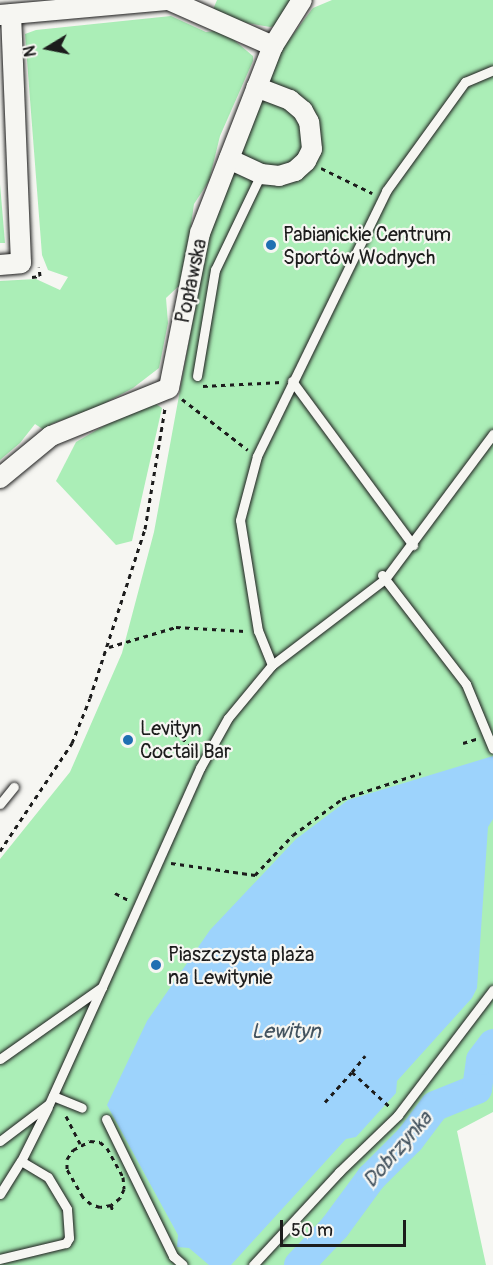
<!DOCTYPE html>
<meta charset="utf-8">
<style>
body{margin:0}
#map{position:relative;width:493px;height:1265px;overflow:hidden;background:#f6f6f2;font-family:Pangolin,sans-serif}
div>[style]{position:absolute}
.green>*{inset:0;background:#abeeb7}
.water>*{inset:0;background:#9dd3fc}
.river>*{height:30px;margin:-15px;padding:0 15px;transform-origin:15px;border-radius:15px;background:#9dd3fc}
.path>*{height:3px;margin-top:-1.5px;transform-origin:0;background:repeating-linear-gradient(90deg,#1c1c1c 0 4.5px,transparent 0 9px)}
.roads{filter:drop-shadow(0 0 2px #1c1c1c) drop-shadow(0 0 2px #1c1c1c)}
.service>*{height:9px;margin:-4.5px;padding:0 4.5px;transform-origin:4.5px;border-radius:4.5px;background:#f6f6f2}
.minor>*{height:20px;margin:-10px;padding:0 10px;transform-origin:10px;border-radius:10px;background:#f6f6f2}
.dots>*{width:16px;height:16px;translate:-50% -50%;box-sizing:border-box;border:3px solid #f6f6f2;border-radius:50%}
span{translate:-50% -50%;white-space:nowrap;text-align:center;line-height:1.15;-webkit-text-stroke:4.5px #f6f6f2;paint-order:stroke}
.poi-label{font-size:20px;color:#1c1c1c}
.left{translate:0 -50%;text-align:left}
.street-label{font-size:20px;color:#1c1c1c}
.water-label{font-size:21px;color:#43535f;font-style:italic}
.north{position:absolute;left:18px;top:18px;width:60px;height:60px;-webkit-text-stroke:4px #f6f6f2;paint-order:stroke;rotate:260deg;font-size:16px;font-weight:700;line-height:24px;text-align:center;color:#1c1c1c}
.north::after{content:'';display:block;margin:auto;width:21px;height:27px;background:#1c1c1c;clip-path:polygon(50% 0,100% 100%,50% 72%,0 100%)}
.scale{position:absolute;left:280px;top:1220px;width:126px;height:27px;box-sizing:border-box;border:3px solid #1c1c1c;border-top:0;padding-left:8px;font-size:18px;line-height:21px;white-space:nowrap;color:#1c1c1c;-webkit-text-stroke:4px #f6f6f2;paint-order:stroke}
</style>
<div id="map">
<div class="green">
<i style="clip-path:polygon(217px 0,294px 0,276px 26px,270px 27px,247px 23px,212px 12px)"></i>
<i style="clip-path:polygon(332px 0,493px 0,493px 1112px,457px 1131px,486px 1265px,0 1265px,0 859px,70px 772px,122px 653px,154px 532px,209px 232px,267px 69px,313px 8px)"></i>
<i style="clip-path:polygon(171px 16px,206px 32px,222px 30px,253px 56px,253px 61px,220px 136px,209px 181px,194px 204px,183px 282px,166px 298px,168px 323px,159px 368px,133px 388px,96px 408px,51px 424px,47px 432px,35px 424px,20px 443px,0 460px,0 281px,36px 279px,60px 290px,68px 277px,48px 270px,42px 255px,25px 34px,36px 30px)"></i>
<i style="clip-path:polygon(0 184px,5px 243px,0 243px)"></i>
<i style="clip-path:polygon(156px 404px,162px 408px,132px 541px,116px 545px,56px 481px,76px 442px,128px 412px)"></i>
</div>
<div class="water">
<i style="clip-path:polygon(493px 756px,493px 819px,488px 827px,477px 988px,472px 998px,397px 1081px,396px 1093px,356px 1137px,346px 1139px,231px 1265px,209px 1265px,189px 1248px,177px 1247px,178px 1235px,107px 1105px,147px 1021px,210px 930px,296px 839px,348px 800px)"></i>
</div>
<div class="river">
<i style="left:299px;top:1265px;width:52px;rotate:-46.5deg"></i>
<i style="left:335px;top:1227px;width:61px;rotate:-53.7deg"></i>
<i style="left:371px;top:1178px;width:55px;rotate:-45deg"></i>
<i style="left:410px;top:1139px;width:41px;rotate:-52.9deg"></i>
<i style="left:435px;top:1106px;width:45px;rotate:-22deg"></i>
<i style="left:477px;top:1089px;width:29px;rotate:-82deg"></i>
<i style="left:481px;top:1060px;width:20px;rotate:-53deg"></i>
</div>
<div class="path">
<i style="left:321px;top:168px;width:57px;rotate:26.1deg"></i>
<i style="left:32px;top:277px;width:8px;rotate:-7deg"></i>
<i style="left:40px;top:276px;width:9px;rotate:-96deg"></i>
<i style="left:203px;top:386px;width:78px;rotate:-2.9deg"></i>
<i style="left:182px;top:399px;width:83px;rotate:37.7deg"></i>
<i style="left:109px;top:647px;width:70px;rotate:-16.6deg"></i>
<i style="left:176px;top:627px;width:69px;rotate:3.3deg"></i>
<i style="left:174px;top:733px;width:29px;rotate:35deg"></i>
<i style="left:463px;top:743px;width:14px;rotate:-17deg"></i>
<i style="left:0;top:851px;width:130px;rotate:-56.3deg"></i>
<i style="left:72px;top:743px;width:48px;rotate:-68.2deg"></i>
<i style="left:90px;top:698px;width:178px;rotate:-72deg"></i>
<i style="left:145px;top:529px;width:123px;rotate:-80.6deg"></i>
<i style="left:171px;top:863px;width:85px;rotate:8.1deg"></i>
<i style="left:255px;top:875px;width:55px;rotate:-46.5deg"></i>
<i style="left:293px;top:835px;width:61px;rotate:-36.3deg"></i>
<i style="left:342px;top:799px;width:83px;rotate:-18.2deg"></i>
<i style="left:115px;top:893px;width:15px;rotate:28deg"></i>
<i style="left:352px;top:1072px;width:21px;rotate:-51deg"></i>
<i style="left:325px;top:1102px;width:40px;rotate:-48deg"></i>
<i style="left:352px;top:1072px;width:50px;rotate:42.6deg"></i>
<i style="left:66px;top:1116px;width:31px;rotate:63deg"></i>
<i style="left:90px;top:1141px;width:10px;rotate:6deg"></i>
<i style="left:100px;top:1142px;width:9px;rotate:41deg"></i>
<i style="left:107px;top:1148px;width:33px;rotate:61deg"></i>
<i style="left:123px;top:1177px;width:12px;rotate:85deg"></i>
<i style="left:124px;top:1189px;width:10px;rotate:114deg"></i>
<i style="left:120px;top:1198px;width:11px;rotate:142deg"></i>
<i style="left:111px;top:1205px;width:11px;rotate:170deg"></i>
<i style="left:100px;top:1207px;width:9px;rotate:-162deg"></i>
<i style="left:91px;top:1204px;width:11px;rotate:-139deg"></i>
<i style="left:83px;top:1197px;width:32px;rotate:-120deg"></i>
<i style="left:67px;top:1169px;width:10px;rotate:-90deg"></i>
<i style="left:67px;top:1159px;width:11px;rotate:-56deg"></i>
<i style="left:73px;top:1150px;width:19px;rotate:-28deg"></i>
<i style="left:111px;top:1205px;width:7px;rotate:74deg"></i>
</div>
<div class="roads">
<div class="service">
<i style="left:197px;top:376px;width:108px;rotate:-80.4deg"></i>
<i style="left:215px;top:270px;width:106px;rotate:-64.4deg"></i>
<i style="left:292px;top:381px;width:204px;rotate:53.6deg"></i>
<i style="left:382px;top:575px;width:138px;rotate:52.4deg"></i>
<i style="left:466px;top:684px;width:70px;rotate:67.4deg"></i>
<i style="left:272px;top:665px;width:37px;rotate:-112deg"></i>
<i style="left:258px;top:631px;width:112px;rotate:-99.2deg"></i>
<i style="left:240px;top:520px;width:66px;rotate:-75.1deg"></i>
<i style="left:257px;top:456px;width:295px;rotate:-64deg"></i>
<i style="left:386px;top:191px;width:135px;rotate:-54.1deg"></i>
<i style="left:465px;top:82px;width:30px;rotate:-23deg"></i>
<i style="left:0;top:804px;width:22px;rotate:-51deg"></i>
<i style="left:0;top:1059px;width:125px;rotate:-35.2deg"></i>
<i style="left:102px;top:987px;width:240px;rotate:-65.9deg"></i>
<i style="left:200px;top:768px;width:57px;rotate:-60.8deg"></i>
<i style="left:228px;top:718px;width:69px;rotate:-50.3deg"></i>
<i style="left:272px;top:665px;width:142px;rotate:-37.3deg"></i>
<i style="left:385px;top:579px;width:181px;rotate:-53.3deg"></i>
<i style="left:53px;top:1096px;width:31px;rotate:22deg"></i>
<i style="left:106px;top:1119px;width:153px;rotate:63.9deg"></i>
<i style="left:173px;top:1256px;width:13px;rotate:42deg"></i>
<i style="left:0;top:1141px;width:61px;rotate:-37.1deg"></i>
<i style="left:49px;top:1104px;width:128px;rotate:-65.6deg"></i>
<i style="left:21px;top:1161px;width:60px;rotate:-63.4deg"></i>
<i style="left:0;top:1194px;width:39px;rotate:-58deg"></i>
<i style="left:21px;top:1161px;width:31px;rotate:31deg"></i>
<i style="left:48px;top:1177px;width:37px;rotate:59deg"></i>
<i style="left:67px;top:1209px;width:29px;rotate:86deg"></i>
<i style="left:69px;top:1238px;width:6px;rotate:121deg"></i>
<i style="left:66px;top:1243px;width:68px;rotate:166.4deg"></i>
<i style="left:253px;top:1265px;width:127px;rotate:-47.2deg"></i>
<i style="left:339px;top:1172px;width:82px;rotate:-44deg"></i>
<i style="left:398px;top:1115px;width:157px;rotate:-52.8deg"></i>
</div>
<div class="minor">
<i style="left:0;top:15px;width:170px;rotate:-5.1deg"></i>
<i style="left:169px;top:0;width:114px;rotate:23.9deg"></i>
<i style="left:229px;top:159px;width:35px;rotate:25deg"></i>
<i style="left:261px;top:174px;width:18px;rotate:6deg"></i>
<i style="left:279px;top:176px;width:17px;rotate:-17deg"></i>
<i style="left:295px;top:171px;width:15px;rotate:-42deg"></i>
<i style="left:306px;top:161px;width:13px;rotate:-63deg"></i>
<i style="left:312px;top:149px;width:27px;rotate:-96deg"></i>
<i style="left:309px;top:122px;width:13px;rotate:-119deg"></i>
<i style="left:303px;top:111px;width:17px;rotate:-140deg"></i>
<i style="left:290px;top:100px;width:36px;rotate:-159deg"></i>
<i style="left:0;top:265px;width:21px;rotate:-5deg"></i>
<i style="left:21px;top:263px;width:249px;rotate:-92.3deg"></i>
<i style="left:0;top:478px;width:66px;rotate:-39.5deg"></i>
<i style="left:51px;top:436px;width:127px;rotate:-22.1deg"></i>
<i style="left:169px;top:388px;width:158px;rotate:-78.7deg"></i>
<i style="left:200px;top:233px;width:201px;rotate:-68.7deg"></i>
<i style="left:273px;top:46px;width:54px;rotate:-57.8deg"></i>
</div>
</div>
<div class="dots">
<i style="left:271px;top:245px;background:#1f6fb2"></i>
<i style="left:128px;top:740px;background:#1f6fb2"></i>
<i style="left:156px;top:965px;background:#1f6fb2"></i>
</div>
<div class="poi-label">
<span class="left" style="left:283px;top:246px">Pabianickie Centrum<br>Sportów Wodnych</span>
<span class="left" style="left:140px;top:740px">Levityn<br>Coctail Bar</span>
<span class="left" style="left:168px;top:966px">Piaszczysta plaża<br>na Lewitynie</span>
</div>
<div class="street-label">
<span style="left:191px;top:281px;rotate:-78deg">Popławska</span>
</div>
<div class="water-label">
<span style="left:286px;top:1032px">Lewityn</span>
<span style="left:398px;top:1150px;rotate:-49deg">Dobrzynka</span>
</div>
<div class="north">N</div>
<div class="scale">50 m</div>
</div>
